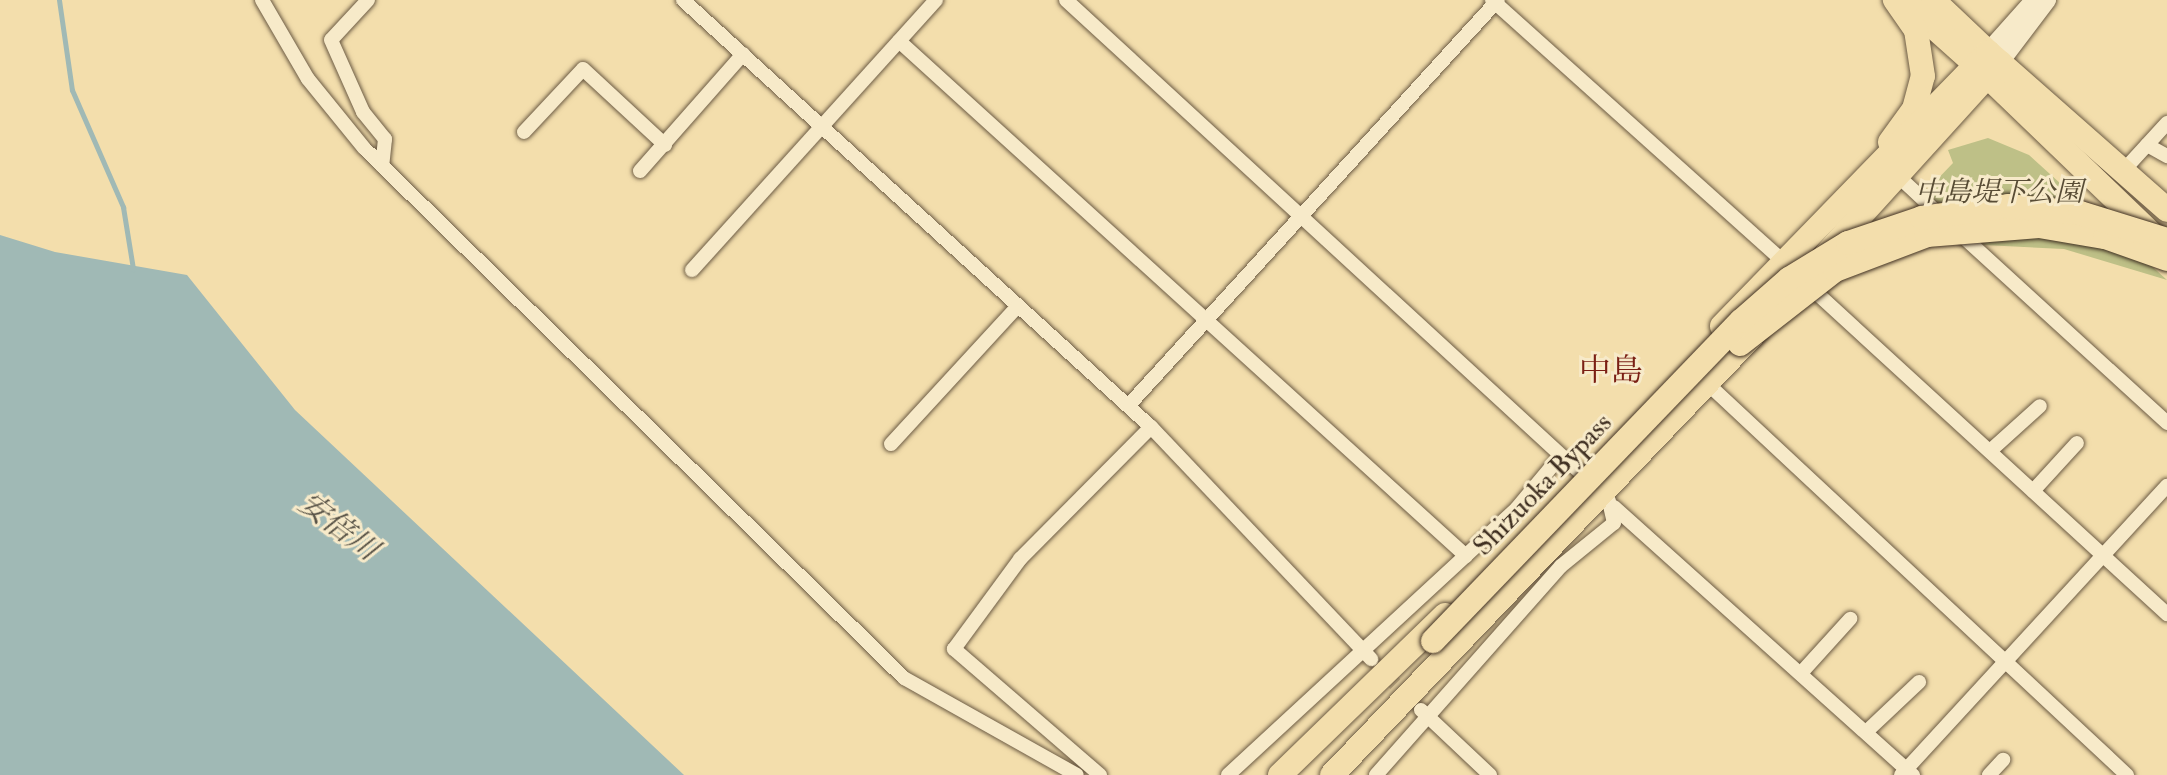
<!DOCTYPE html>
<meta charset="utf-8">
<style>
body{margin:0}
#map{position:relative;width:2167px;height:775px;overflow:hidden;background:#f3deac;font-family:"IM FELL Double Pica","Noto Serif JP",serif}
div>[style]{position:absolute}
.green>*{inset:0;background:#bec087}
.water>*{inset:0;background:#a0b9b5}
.stream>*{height:5px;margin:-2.5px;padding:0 2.5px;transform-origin:2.5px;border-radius:2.5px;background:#a0b9b5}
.minor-tunnel>*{height:14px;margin-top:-7px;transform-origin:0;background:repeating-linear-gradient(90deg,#cfbb90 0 14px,transparent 0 21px)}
.roads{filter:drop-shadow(0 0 2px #6c5b44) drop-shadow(0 0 2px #6c5b44)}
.minor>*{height:14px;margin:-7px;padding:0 7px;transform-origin:7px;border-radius:7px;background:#f7eac9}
.tertiary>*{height:18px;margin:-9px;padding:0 9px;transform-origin:9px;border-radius:9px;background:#f7eac9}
.primary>*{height:24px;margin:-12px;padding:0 12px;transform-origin:12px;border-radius:12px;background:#f3deac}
.trunk>*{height:24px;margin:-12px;padding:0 12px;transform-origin:12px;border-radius:12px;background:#f3deac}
.bridges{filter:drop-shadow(0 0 2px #3f2f21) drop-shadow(0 0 2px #3f2f21)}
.trunk-bridge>*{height:24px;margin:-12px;padding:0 12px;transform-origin:12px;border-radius:12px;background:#f3deac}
span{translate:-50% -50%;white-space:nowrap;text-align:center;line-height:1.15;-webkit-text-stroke:6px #f7eac9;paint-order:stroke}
.park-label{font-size:28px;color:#584c35;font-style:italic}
.street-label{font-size:28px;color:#3f2f21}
.water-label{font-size:30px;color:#575246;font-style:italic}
.quarter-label{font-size:32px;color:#7a1f14}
</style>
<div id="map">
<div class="green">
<i style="clip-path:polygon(1988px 138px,2029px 155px,2167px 280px,2064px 249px,1984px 245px,1915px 184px,1928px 189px,1953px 163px,1948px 150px)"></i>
</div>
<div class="water">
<i style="clip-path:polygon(0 235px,55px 252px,187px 275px,295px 410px,684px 775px,0 775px)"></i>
</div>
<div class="stream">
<i style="left:59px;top:0;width:91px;rotate:81.8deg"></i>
<i style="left:72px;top:90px;width:128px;rotate:66.4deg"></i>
<i style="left:123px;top:207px;width:63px;rotate:80.8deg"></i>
</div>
<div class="minor-tunnel">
<i style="left:1371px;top:659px;width:60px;rotate:45.7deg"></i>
</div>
<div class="roads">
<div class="minor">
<i style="left:262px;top:0;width:91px;rotate:59.8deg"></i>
<i style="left:308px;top:79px;width:89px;rotate:50.9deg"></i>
<i style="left:364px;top:148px;width:757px;rotate:44.46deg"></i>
<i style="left:904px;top:678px;width:198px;rotate:29.3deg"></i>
<i style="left:368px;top:0;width:54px;rotate:132.8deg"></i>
<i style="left:331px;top:40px;width:79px;rotate:66deg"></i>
<i style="left:363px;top:112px;width:35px;rotate:51deg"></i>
<i style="left:385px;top:139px;width:27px;rotate:96deg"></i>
<i style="left:683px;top:0;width:634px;rotate:42.38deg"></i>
<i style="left:1151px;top:427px;width:320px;rotate:46.5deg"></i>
<i style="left:1066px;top:0;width:678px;rotate:42.61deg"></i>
<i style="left:1492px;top:0;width:392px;rotate:41.9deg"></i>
<i style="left:899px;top:41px;width:766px;rotate:42.25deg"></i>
<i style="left:524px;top:132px;width:86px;rotate:-46.9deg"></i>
<i style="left:583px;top:69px;width:112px;rotate:42.8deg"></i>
<i style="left:2147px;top:145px;width:23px;rotate:29deg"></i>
<i style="left:2124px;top:170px;width:64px;rotate:-47.5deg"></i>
<i style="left:640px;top:171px;width:156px;rotate:-48.6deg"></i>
<i style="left:1898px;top:176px;width:60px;rotate:43deg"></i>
<i style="left:1957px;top:231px;width:285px;rotate:42.4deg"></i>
<i style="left:692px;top:270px;width:364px;rotate:-47.9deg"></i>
<i style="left:1809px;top:286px;width:486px;rotate:42.5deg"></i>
<i style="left:1709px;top:385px;width:572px;rotate:43.02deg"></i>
<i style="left:1128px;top:406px;width:549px;rotate:-47.66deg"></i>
<i style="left:891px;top:444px;width:188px;rotate:-47.4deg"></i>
<i style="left:1990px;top:451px;width:67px;rotate:-42deg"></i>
<i style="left:2033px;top:491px;width:65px;rotate:-47.5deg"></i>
<i style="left:1614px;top:507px;width:402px;rotate:41.9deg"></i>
<i style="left:1802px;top:672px;width:72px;rotate:-47.8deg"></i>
<i style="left:1421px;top:710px;width:95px;rotate:43.3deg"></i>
<i style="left:1866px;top:732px;width:73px;rotate:-43.3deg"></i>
<i style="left:1100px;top:775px;width:193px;rotate:-139.2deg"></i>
<i style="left:954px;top:649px;width:112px;rotate:-53.7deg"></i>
<i style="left:1020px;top:559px;width:186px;rotate:-45.2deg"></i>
<i style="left:1228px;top:775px;width:393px;rotate:-42.7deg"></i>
<i style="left:1517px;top:508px;width:56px;rotate:-50.1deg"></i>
<i style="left:1553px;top:465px;width:13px;rotate:-27deg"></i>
<i style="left:1565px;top:459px;width:29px;rotate:41deg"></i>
<i style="left:1376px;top:775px;width:279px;rotate:-48.5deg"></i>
<i style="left:1561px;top:566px;width:68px;rotate:-39.1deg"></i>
<i style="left:1614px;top:523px;width:23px;rotate:-103deg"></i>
<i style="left:1901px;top:775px;width:393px;rotate:-47.4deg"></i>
<i style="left:1989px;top:775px;width:21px;rotate:-47deg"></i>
</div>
<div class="tertiary">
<i style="left:1988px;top:52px;width:62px;rotate:-48.3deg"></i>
<i style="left:2000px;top:62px;width:78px;rotate:-52.8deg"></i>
</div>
<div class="primary">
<i style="left:1933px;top:0;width:76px;rotate:43.4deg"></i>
<i style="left:1909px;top:5px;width:90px;rotate:41.8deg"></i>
<i style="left:1890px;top:142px;width:41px;rotate:-54deg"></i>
<i style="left:1914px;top:109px;width:34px;rotate:-75deg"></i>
<i style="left:1923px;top:76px;width:47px;rotate:-98.7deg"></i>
<i style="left:1916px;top:30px;width:37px;rotate:-125deg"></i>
</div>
<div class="trunk">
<i style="left:1978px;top:67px;width:247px;rotate:43.9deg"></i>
<i style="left:1826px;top:254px;width:259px;rotate:-47.8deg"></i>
<i style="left:1722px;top:326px;width:382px;rotate:-45.8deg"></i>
<i style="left:1988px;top:52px;width:239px;rotate:41.4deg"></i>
<i style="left:1280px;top:775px;width:230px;rotate:-44.1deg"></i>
<i style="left:1332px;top:775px;width:613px;rotate:-46.26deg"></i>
</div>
</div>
<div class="bridges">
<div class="trunk-bridge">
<i style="left:1740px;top:344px;width:120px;rotate:-37.9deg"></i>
<i style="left:1835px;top:270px;width:98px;rotate:-20.8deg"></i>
<i style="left:1927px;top:235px;width:112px;rotate:-4.6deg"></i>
<i style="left:2039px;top:226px;width:67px;rotate:9.5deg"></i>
<i style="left:2105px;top:237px;width:66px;rotate:19.5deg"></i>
<i style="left:1433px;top:641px;width:444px;rotate:-46.1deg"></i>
<i style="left:1741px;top:321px;width:64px;rotate:-41.2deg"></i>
<i style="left:1789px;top:279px;width:69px;rotate:-31.4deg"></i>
<i style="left:1848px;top:243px;width:78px;rotate:-18.7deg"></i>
<i style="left:1922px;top:218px;width:87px;rotate:-7.9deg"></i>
<i style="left:2008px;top:206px;width:72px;rotate:5.6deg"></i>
<i style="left:2080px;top:213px;width:91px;rotate:17.2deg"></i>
</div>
</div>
<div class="park-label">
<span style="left:1999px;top:193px">中島堤下公園</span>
</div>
<div class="street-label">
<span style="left:1543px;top:485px;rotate:-46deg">Shizuoka Bypass</span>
</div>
<div class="water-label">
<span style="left:338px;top:527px;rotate:37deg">安倍川</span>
</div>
<div class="quarter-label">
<span style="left:1611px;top:371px">中島</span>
</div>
</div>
